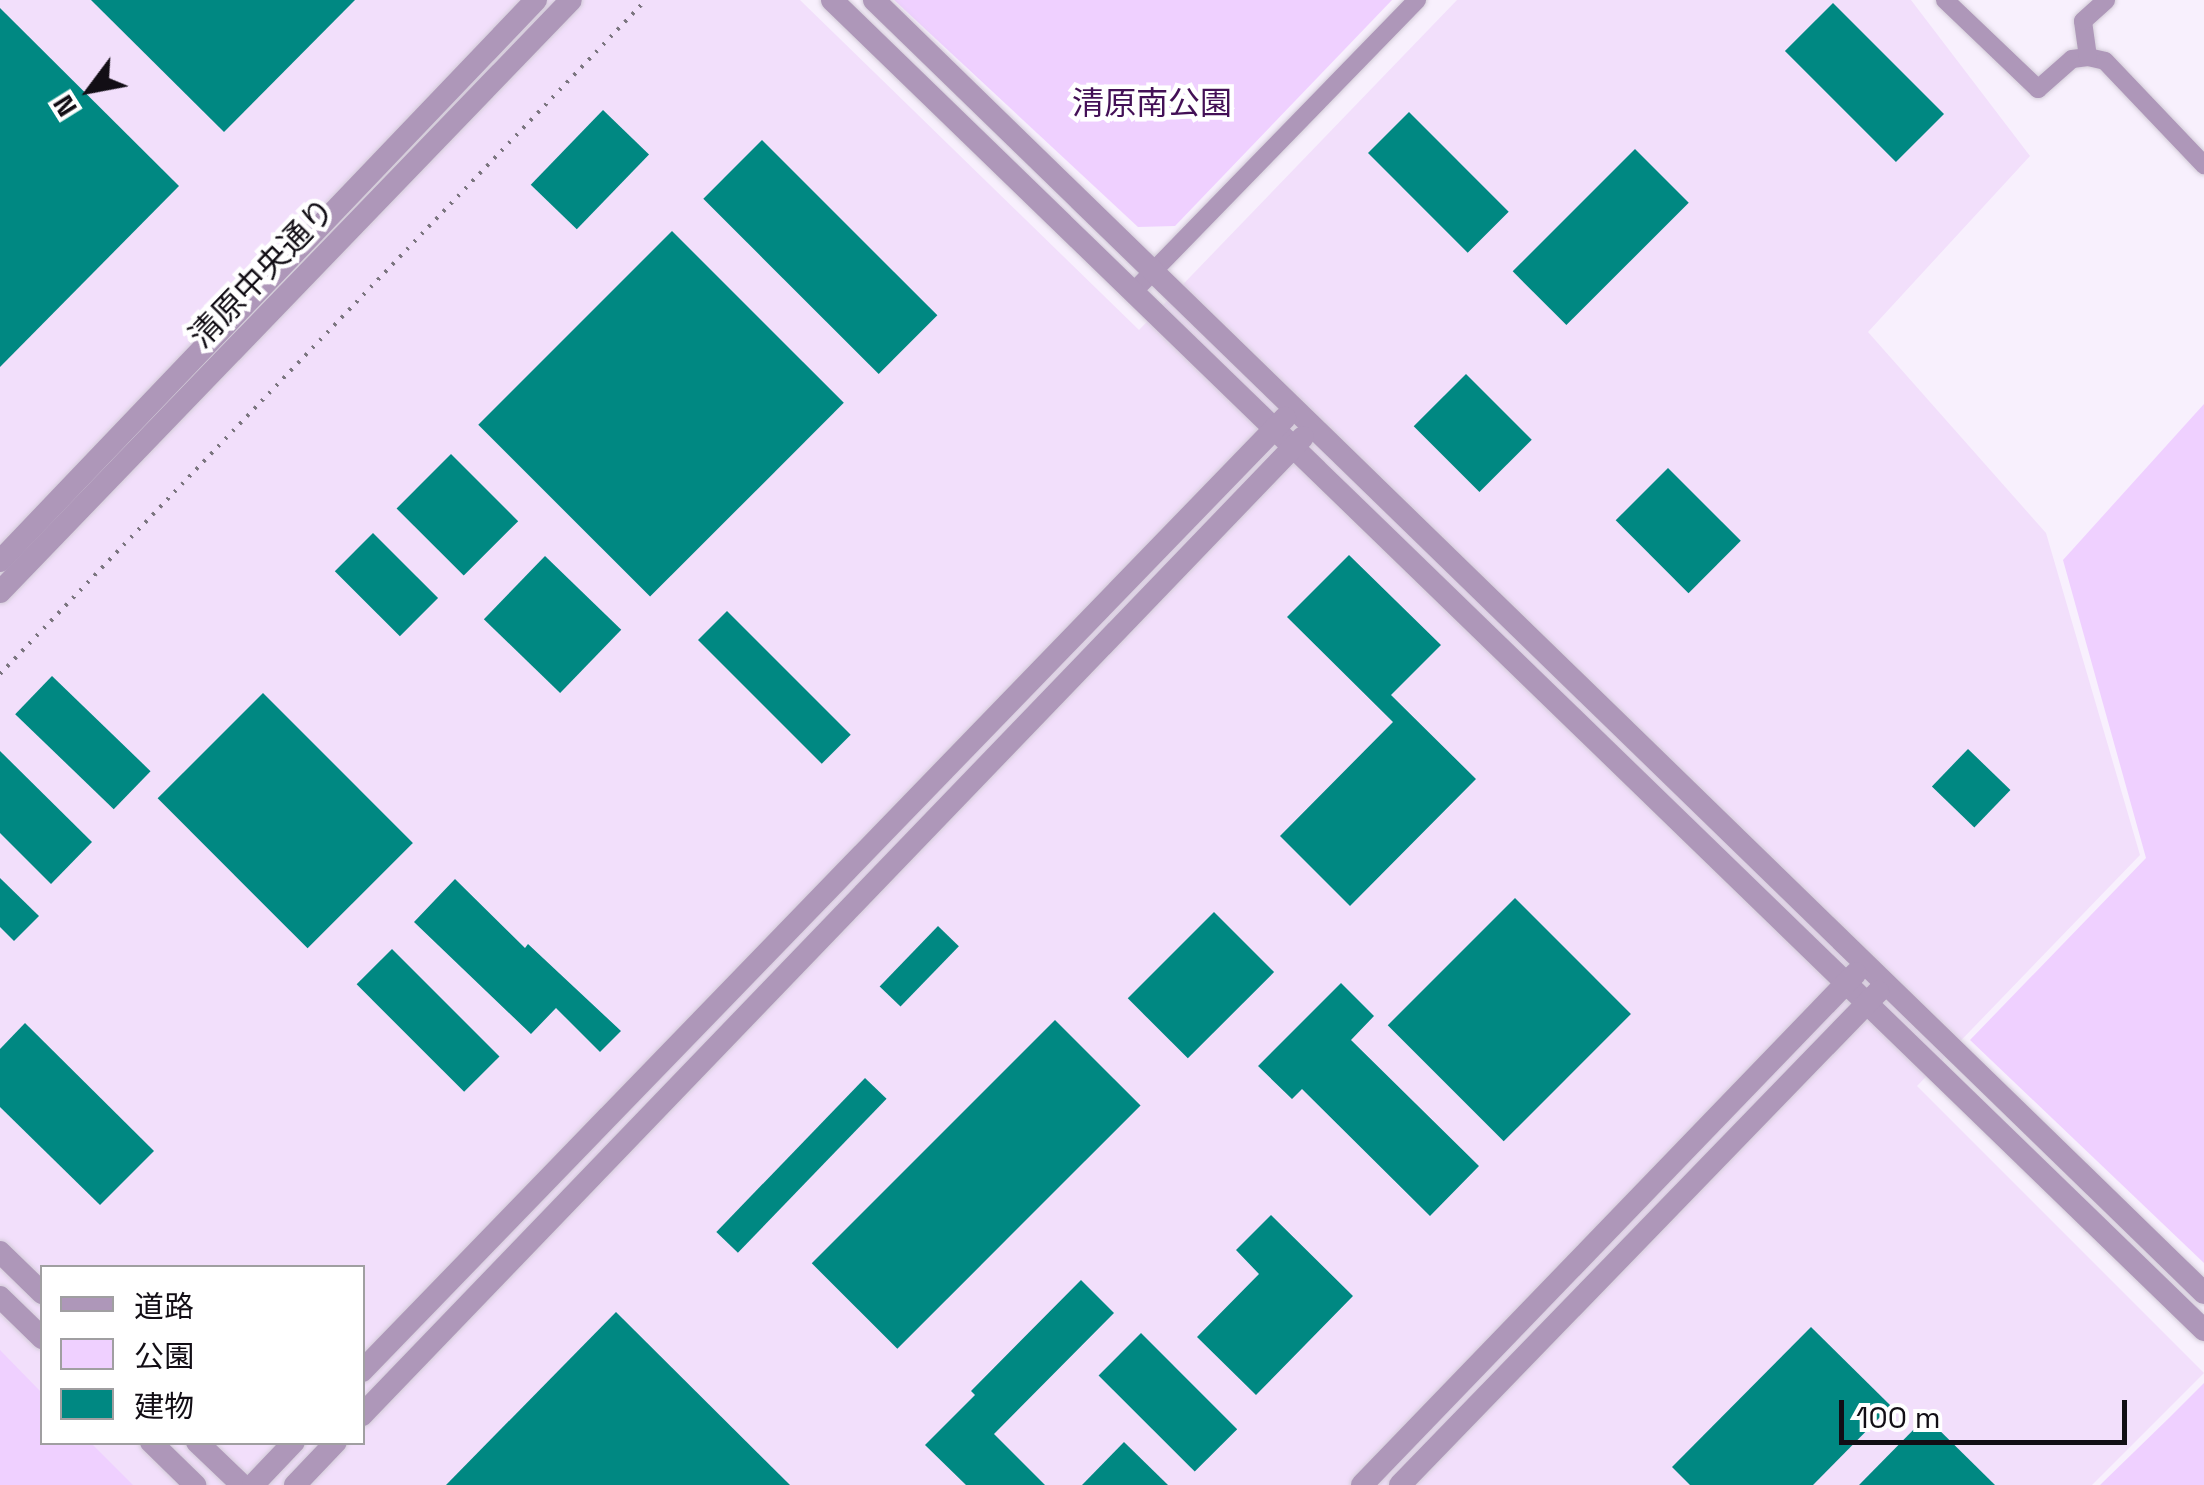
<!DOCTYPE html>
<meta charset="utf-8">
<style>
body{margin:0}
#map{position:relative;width:2204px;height:1485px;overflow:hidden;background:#f8f0fd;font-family:"Space Grotesk","Noto Sans JP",sans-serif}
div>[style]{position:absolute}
.built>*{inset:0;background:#f2dffb}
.green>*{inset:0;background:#efd0ff}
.building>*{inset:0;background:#008882;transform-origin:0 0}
.path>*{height:4px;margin-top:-2px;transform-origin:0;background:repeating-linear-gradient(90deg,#7b757f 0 2.5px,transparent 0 10.5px)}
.roads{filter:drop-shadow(0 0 2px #d3ccd8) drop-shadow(0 0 2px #d3ccd8)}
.minor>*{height:18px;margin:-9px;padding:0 9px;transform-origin:9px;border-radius:9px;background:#ae97b9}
.tertiary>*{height:22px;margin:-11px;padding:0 11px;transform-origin:11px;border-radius:11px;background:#ae97b9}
span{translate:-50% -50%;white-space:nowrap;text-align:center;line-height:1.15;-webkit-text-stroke:9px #fff;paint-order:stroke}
.park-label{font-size:32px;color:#431056}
.street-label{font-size:32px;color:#120e15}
.legend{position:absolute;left:40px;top:1265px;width:325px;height:180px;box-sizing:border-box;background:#fff;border:2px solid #a09fa1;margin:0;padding:12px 18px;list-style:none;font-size:30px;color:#120e15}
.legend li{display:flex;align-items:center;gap:20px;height:50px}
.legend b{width:50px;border:2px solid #a09fa1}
.north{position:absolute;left:40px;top:40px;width:100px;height:100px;-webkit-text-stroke:8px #fff;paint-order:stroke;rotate:238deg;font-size:28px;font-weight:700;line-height:40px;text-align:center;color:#120e15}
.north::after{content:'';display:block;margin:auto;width:35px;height:45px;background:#120e15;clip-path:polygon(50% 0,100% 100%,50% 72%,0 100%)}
.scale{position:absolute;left:1839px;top:1400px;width:288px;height:45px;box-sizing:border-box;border:5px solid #120e15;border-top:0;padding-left:12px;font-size:30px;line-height:35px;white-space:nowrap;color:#120e15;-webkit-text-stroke:8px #fff;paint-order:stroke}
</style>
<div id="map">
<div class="built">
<i style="clip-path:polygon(evenodd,0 0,800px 0,1139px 330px,1457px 0,1911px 0,2030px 156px,1868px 332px,2046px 533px,2140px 855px,1917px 1086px,2204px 1373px,2092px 1485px,0 1485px,0 0,42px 1268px,362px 1268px,362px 1442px,42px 1442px,42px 1268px)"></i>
</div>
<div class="green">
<i style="clip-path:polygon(894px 0,1392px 0,1175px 226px,1138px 227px)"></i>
<i style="clip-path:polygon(2204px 404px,2204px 1263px,1970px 1040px,2146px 858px,2063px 560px)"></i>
<i style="clip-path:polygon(0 1350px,42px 1393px,42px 1442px,91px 1443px,133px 1485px,0 1485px)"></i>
<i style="clip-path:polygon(2204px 1383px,2204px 1485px,2100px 1485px,2170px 1417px)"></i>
</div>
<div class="building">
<i style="clip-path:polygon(91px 0,355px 0,224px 132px)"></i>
<i style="left:1833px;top:3px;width:157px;height:68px;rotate:45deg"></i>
<i style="clip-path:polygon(0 8px,179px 186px,0 367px)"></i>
<i style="left:603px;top:110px;width:64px;height:104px;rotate:44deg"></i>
<i style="left:1409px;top:112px;width:141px;height:58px;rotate:45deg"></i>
<i style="left:762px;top:140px;width:248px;height:83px;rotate:45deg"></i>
<i style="left:1635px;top:149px;width:76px;height:173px;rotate:45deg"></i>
<i style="left:672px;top:231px;width:243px;height:274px;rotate:45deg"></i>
<i style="left:1466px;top:374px;width:93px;height:74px;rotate:45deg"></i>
<i style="left:451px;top:454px;width:95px;height:77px;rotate:45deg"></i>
<i style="left:1668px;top:468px;width:103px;height:74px;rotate:45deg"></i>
<i style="left:373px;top:533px;width:92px;height:54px;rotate:45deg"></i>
<i style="clip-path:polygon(1349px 555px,1441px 645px,1391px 695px,1476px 779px,1350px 906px,1280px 836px,1393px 722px,1287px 617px)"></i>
<i style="left:545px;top:556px;width:106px;height:88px;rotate:44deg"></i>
<i style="left:727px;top:611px;width:175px;height:41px;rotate:45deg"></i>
<i style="left:52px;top:676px;width:137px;height:53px;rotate:44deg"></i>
<i style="left:263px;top:693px;width:212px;height:149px;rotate:45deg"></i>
<i style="left:1968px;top:749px;width:59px;height:52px;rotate:44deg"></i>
<i style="clip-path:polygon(0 751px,92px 842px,51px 884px,0 833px)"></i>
<i style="clip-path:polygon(0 878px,39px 916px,14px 941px,0 927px)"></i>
<i style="clip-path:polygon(455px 879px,525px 948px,528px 944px,621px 1031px,600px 1052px,556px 1008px,531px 1034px,414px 922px)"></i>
<i style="left:1515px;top:898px;width:164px;height:180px;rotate:45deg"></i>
<i style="left:1214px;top:912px;width:85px;height:122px;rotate:45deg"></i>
<i style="left:938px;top:926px;width:29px;height:84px;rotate:44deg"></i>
<i style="left:392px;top:949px;width:152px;height:50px;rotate:45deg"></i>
<i style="clip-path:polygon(1341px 983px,1374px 1016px,1351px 1040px,1479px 1166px,1430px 1216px,1302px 1089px,1292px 1099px,1258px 1066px)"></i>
<i style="left:1055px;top:1020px;width:121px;height:344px;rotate:45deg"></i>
<i style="clip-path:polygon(25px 1023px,154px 1151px,100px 1205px,0 1107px,0 1049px)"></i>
<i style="left:865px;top:1078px;width:30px;height:214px;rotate:44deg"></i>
<i style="clip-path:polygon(1271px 1215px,1353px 1296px,1256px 1395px,1197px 1337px,1259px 1274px,1236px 1250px)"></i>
<i style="clip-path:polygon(1081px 1280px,1114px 1313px,994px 1434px,1045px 1485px,966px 1485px,925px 1445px,975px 1395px,971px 1391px)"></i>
<i style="clip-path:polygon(616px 1312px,790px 1485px,446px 1485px)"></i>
<i style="clip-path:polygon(1811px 1327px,1891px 1406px,1813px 1485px,1690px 1485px,1672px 1467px)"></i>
<i style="left:1141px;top:1333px;width:136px;height:60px;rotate:45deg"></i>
<i style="clip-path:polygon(1926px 1417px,1995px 1485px,1859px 1485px)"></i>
<i style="clip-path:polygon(1124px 1442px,1168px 1485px,1082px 1485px)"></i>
</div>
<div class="path">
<i style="left:0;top:674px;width:934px;rotate:-46.22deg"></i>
</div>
<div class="roads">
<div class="minor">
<i style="left:1945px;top:0;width:129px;rotate:43.7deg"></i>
<i style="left:2038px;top:89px;width:45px;rotate:-41.4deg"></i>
<i style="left:2072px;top:59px;width:16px;rotate:-7deg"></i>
<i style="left:2088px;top:57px;width:17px;rotate:13deg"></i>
<i style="left:2105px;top:61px;width:144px;rotate:46.4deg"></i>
<i style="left:2088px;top:57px;width:36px;rotate:-98deg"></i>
<i style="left:2083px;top:21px;width:31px;rotate:-42deg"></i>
<i style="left:1134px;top:291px;width:406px;rotate:-45.8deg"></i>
</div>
<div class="tertiary">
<i style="left:832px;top:0;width:1911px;rotate:44.11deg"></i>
<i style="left:874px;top:0;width:1855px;rotate:44.19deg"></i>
<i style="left:0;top:561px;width:776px;rotate:-46.31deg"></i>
<i style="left:0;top:592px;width:822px;rotate:-46.03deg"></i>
<i style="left:0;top:1252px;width:59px;rotate:44.3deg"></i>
<i style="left:0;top:1297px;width:59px;rotate:44.3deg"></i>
<i style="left:362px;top:1371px;width:1327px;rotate:-45.92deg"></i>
<i style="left:362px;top:1415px;width:1357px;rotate:-46.1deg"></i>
<i style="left:151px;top:1442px;width:62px;rotate:44.3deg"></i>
<i style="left:197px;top:1442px;width:62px;rotate:43.7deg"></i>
<i style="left:253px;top:1485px;width:59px;rotate:-46.4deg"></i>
<i style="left:295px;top:1485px;width:59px;rotate:-46.4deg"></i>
<i style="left:1362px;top:1485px;width:711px;rotate:-46.03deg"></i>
<i style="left:1400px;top:1485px;width:687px;rotate:-45.89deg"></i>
</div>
</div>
<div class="park-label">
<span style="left:1152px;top:103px">清原南公園</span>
</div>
<div class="street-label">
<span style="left:262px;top:273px;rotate:-46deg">清原中央通り</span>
</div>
<ul class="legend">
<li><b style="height:12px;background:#ae97b9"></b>道路</li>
<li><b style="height:28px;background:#efd0ff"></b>公園</li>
<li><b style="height:28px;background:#008882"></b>建物</li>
</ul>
<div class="north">N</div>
<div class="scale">100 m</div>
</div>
